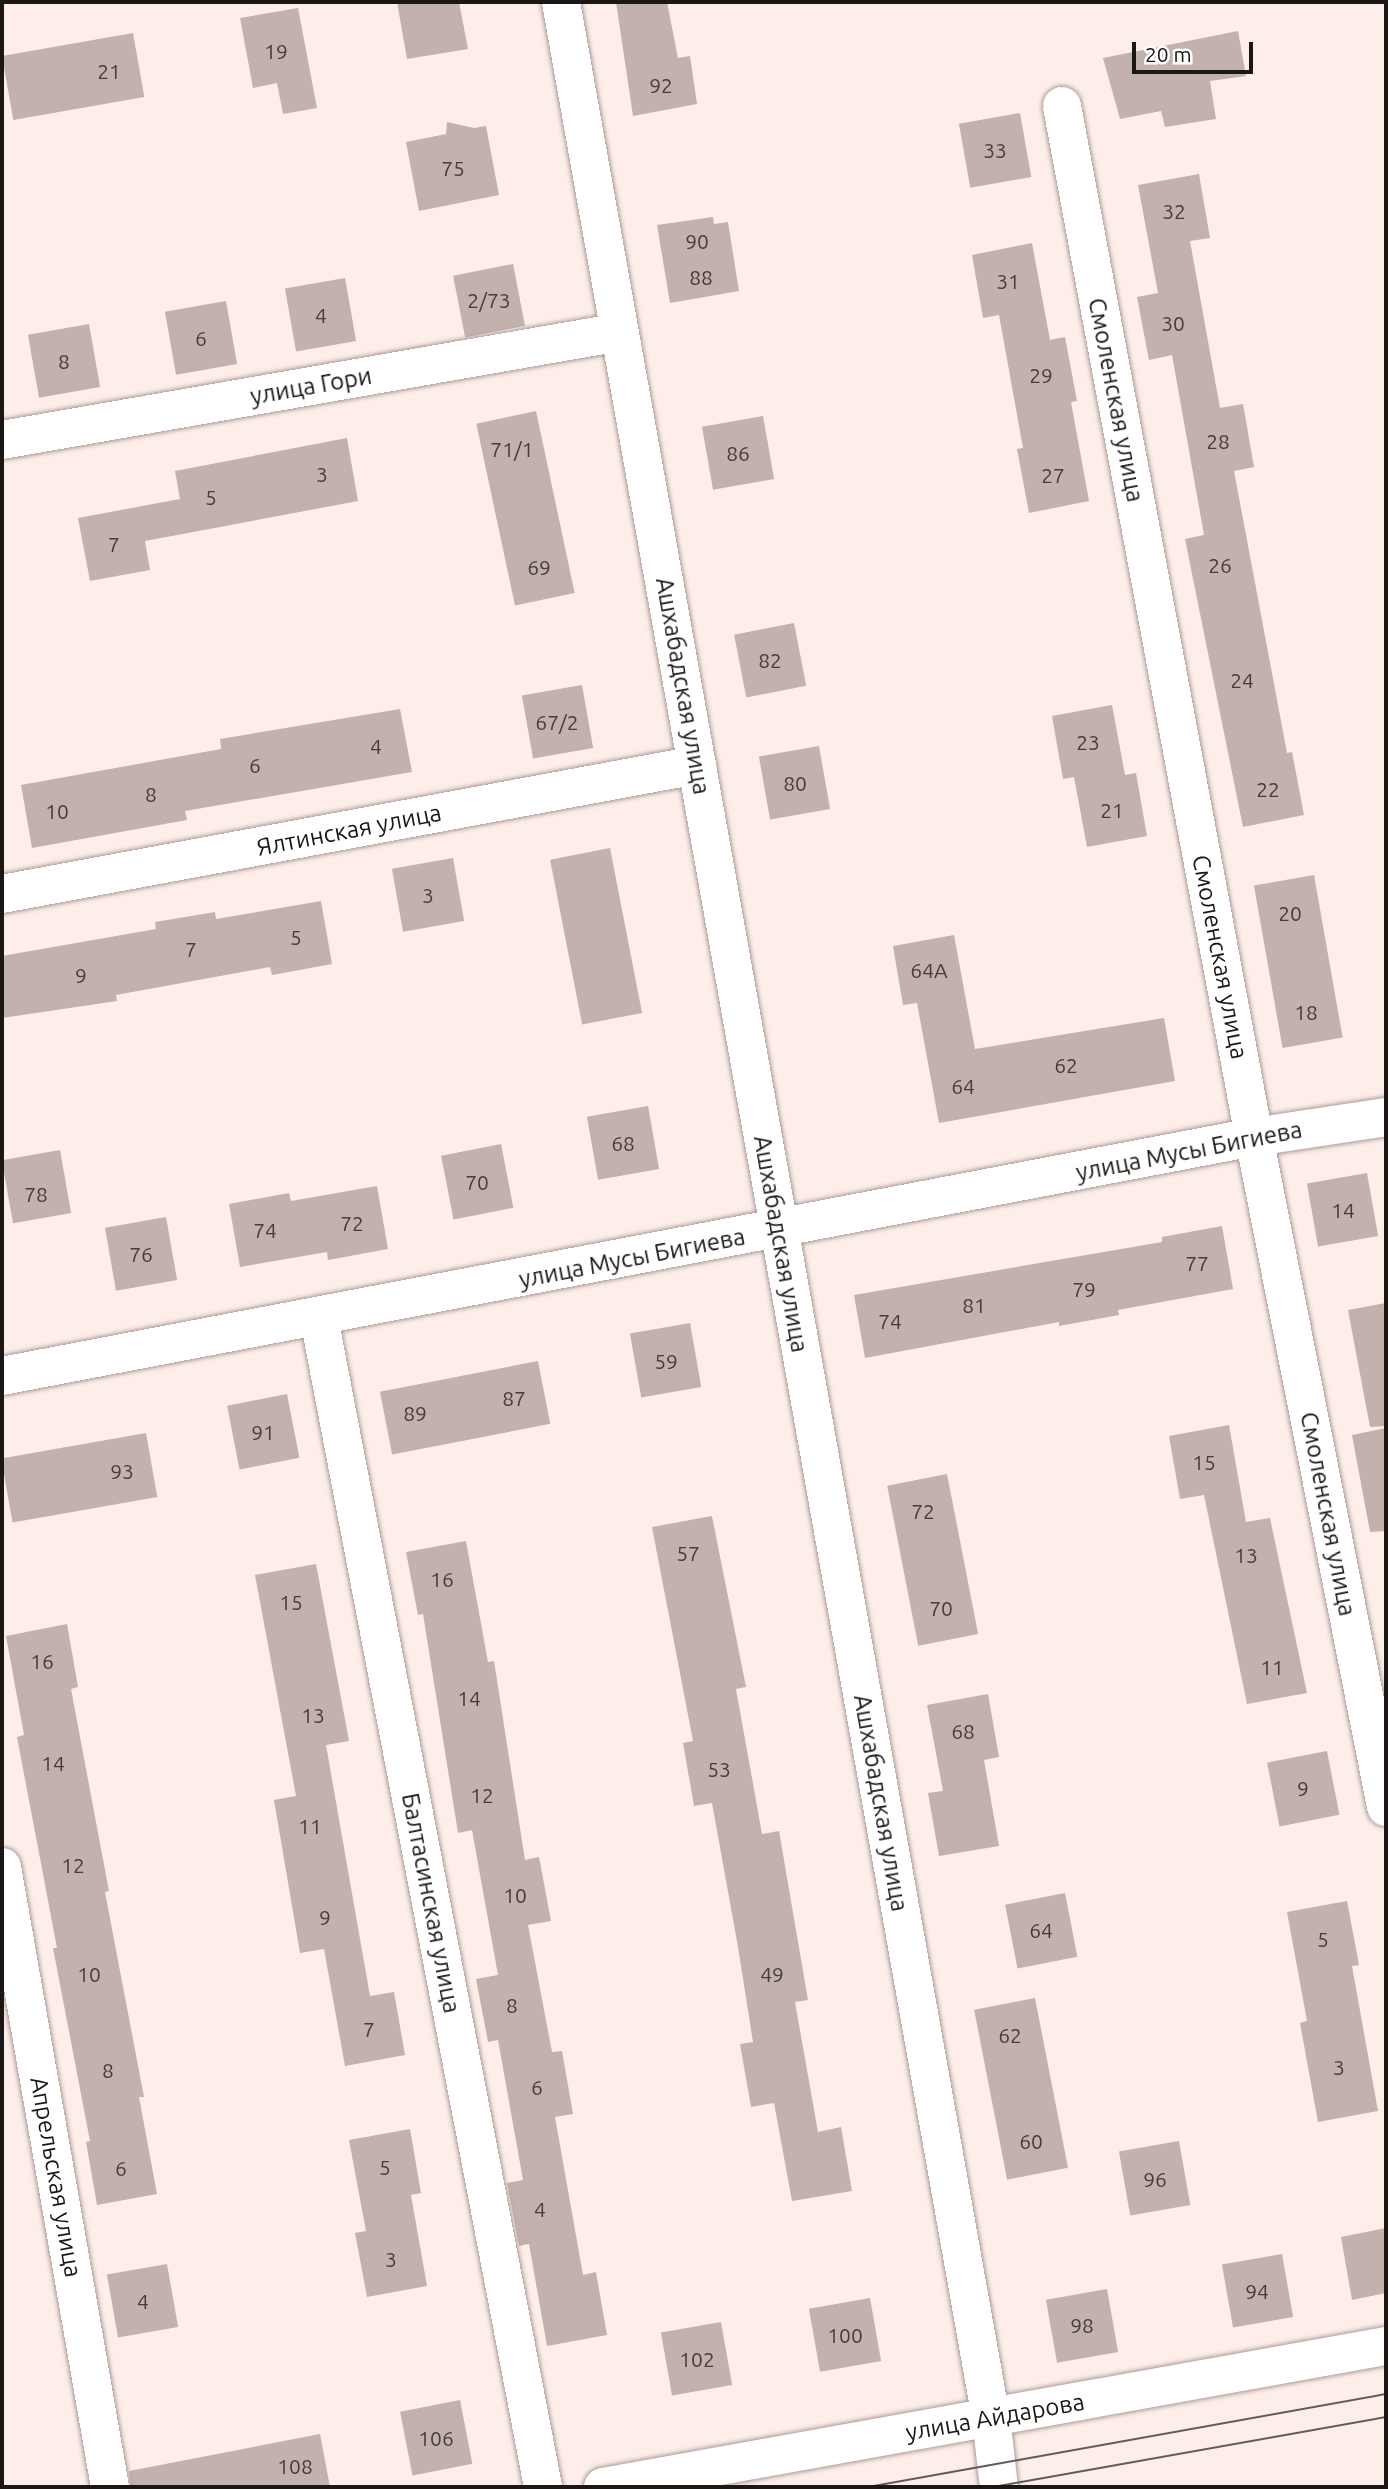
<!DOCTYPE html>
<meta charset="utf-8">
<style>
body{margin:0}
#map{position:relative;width:1388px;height:2489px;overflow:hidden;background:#fdeeea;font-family:Ubuntu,sans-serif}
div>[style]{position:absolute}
.building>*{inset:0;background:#c2b1ac;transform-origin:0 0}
.roads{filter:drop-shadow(0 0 2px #ab9b96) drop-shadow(0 0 2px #ab9b96)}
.street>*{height:38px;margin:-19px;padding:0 19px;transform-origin:19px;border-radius:19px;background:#fff}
.tram>*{height:2px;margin:-1px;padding:0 1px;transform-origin:1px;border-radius:1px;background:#645b58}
span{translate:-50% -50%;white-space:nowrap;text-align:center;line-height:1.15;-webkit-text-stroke:7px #fff;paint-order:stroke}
.number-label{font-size:21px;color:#463d3a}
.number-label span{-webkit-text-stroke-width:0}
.street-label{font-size:24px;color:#1c1614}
.frame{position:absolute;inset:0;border:4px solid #1c1614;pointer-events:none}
.scale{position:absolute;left:1132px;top:42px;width:121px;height:32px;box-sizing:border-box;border:4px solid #1c1614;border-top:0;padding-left:9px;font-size:21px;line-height:24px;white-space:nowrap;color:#1c1614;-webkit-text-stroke:5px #fff;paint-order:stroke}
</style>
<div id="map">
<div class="building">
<i style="clip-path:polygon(397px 2px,459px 2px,468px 49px,407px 59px)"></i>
<i style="clip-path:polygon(616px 2px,667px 2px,678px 58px,690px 56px,697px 104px,633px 116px)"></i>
<i style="clip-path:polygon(298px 8px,317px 108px,283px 114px,277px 83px,253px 88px,240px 18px)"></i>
<i style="clip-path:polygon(1238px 31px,1246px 76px,1210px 81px,1216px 119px,1165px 127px,1161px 111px,1120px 119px,1103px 58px)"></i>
<i style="left:133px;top:33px;width:65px;height:133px;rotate:80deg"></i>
<i style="left:1020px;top:113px;width:65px;height:62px;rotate:80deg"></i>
<i style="clip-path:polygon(447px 122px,474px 128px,486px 126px,499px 195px,419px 211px,406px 142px,446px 134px)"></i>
<i style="clip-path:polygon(1199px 174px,1210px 238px,1190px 241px,1220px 408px,1243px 404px,1254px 467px,1234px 471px,1287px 753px,1292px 752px,1304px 815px,1243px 827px,1185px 539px,1204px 535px,1172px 355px,1149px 360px,1137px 297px,1158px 293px,1138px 185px)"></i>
<i style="clip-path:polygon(713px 217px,714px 224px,728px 222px,739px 291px,670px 303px,657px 225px)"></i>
<i style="clip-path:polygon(1032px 243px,1050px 340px,1065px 337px,1077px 401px,1071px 402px,1089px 501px,1029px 513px,1017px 449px,1023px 448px,999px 315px,983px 318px,972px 255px)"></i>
<i style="left:513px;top:264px;width:63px;height:61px;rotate:79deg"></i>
<i style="left:345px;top:278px;width:64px;height:61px;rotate:80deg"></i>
<i style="left:226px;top:301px;width:64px;height:62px;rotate:80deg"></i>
<i style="left:89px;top:324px;width:64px;height:62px;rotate:80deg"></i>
<i style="left:536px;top:411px;width:186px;height:61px;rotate:78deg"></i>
<i style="left:763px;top:416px;width:64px;height:62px;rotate:80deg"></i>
<i style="clip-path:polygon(347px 438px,358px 501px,145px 541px,150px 570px,90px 581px,78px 518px,180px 499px,175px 471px)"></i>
<i style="left:794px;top:623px;width:64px;height:61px;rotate:79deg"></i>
<i style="left:582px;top:685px;width:64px;height:61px;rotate:80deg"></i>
<i style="clip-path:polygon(1112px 705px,1125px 775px,1136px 773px,1147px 836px,1087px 847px,1074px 777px,1063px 779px,1052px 716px)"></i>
<i style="clip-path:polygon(400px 709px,412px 772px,185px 811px,187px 820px,32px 848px,21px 785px,221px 749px,220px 739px)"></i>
<i style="left:819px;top:746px;width:64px;height:61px;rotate:80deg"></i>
<i style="left:610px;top:848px;width:168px;height:61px;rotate:79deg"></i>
<i style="left:453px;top:858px;width:64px;height:62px;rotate:80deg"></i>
<i style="left:1314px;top:875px;width:165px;height:61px;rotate:80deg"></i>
<i style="clip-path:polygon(321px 901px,332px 964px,272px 975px,270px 967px,116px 995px,117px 1001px,2px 1018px,2px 956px,156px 929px,155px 922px,215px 912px,216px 919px)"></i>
<i style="clip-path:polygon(954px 935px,975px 1049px,1164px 1018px,1175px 1081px,939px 1123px,917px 1003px,903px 1005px,893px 946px)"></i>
<i style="left:648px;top:1106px;width:64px;height:62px;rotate:80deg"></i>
<i style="left:501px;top:1144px;width:65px;height:61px;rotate:79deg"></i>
<i style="left:60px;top:1150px;width:64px;height:59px;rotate:80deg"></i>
<i style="left:1367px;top:1173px;width:64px;height:61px;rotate:80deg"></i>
<i style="clip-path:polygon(377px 1186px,388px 1249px,328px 1260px,327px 1252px,240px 1267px,229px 1204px,289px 1193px,291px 1201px)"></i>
<i style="left:166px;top:1217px;width:64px;height:62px;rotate:80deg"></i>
<i style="clip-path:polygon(1222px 1226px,1233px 1289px,1118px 1310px,1119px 1315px,1059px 1326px,1059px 1322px,865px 1358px,854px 1295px,1162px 1242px,1162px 1237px)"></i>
<i style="clip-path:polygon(1386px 1303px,1386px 1426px,1370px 1427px,1348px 1310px)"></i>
<i style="left:690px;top:1323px;width:65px;height:61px;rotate:80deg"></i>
<i style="left:538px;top:1361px;width:64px;height:161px;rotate:79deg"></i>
<i style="left:287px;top:1394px;width:65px;height:61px;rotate:79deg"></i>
<i style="clip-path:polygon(1229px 1425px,1246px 1522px,1270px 1518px,1307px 1693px,1247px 1704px,1204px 1495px,1180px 1499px,1169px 1436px)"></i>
<i style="clip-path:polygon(1386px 1428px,1386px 1531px,1370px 1532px,1352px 1435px)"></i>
<i style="left:146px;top:1433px;width:65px;height:147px;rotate:80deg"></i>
<i style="left:947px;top:1474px;width:163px;height:61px;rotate:79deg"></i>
<i style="clip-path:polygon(712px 1516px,746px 1687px,736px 1689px,762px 1834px,779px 1831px,808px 2000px,795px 2002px,818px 2132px,841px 2127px,852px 2191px,792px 2201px,774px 2103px,751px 2107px,740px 2044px,753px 2042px,738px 1947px,712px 1803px,694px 1806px,683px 1743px,693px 1741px,652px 1527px)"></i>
<i style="clip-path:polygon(466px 1541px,488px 1662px,494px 1661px,525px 1860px,539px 1857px,551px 1921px,528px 1925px,552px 2052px,562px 2051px,573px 2114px,555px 2117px,583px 2275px,596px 2272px,607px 2335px,547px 2346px,529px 2244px,519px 2246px,507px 2183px,523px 2180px,498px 2040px,488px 2042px,476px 1979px,498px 1975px,472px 1830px,458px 1833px,423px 1614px,418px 1615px,406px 1552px)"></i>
<i style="clip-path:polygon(316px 1564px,349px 1741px,326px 1745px,370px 1996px,394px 1992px,405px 2055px,345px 2066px,324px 1949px,300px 1953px,274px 1800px,296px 1796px,255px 1575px)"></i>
<i style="clip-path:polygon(67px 1624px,78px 1687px,71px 1689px,109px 1891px,105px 1892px,144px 2097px,139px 2097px,157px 2194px,97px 2205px,86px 2142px,90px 2141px,53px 1948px,57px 1948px,17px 1737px,24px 1735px,6px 1636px)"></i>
<i style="clip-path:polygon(988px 1694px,999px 1757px,984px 1760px,999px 1846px,939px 1856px,928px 1793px,943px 1791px,927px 1705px)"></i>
<i style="left:1327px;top:1751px;width:65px;height:61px;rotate:79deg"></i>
<i style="left:1065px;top:1893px;width:65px;height:61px;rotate:79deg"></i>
<i style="clip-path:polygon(1347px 1901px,1359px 1965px,1352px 1966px,1378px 2111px,1318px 2122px,1300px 2023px,1307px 2021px,1287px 1912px)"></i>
<i style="left:1035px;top:1998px;width:173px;height:62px;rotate:79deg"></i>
<i style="clip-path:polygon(410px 2129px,421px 2193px,411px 2195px,427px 2286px,367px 2297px,355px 2233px,366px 2231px,349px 2140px)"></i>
<i style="left:1179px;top:2141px;width:65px;height:61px;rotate:80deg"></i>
<i style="clip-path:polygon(1386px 2228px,1386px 2293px,1352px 2300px,1341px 2237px)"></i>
<i style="left:1282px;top:2254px;width:64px;height:61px;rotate:80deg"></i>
<i style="left:167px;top:2264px;width:64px;height:61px;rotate:80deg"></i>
<i style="left:1107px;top:2289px;width:64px;height:62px;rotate:80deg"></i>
<i style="left:870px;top:2298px;width:64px;height:62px;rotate:80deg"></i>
<i style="left:721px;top:2322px;width:64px;height:61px;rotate:80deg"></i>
<i style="left:460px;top:2400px;width:65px;height:61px;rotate:79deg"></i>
<i style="clip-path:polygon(320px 2434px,330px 2487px,131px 2487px,129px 2471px)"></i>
</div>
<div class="roads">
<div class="street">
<i style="left:561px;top:2px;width:2454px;rotate:79.91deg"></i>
<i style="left:991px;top:2418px;width:69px;rotate:83.4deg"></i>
<i style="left:1062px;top:106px;width:1049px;rotate:79.45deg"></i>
<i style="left:1254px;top:1137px;width:683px;rotate:78.85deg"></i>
<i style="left:2px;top:440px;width:627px;rotate:-9.91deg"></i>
<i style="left:2px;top:894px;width:707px;rotate:-10.52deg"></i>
<i style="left:319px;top:1318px;width:1190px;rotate:79.15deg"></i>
<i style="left:2px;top:1376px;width:1275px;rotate:-10.81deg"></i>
<i style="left:1254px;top:1137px;width:134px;rotate:-8.6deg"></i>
<i style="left:2px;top:1867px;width:629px;rotate:80.12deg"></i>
<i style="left:603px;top:2487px;width:796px;rotate:-10.21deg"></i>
</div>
</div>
<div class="tram">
<i style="left:868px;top:2487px;width:526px;rotate:-10.18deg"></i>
<i style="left:993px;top:2487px;width:399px;rotate:-10.1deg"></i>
</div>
<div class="number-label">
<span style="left:276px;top:51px">19</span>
<span style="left:109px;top:71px">21</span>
<span style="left:661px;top:85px">92</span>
<span style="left:995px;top:150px">33</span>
<span style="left:453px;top:168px">75</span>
<span style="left:1174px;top:211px">32</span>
<span style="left:697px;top:241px">90</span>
<span style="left:701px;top:277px">88</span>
<span style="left:1008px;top:281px">31</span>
<span style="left:489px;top:300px">2/73</span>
<span style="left:321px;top:315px">4</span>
<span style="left:1173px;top:323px">30</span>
<span style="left:201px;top:338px">6</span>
<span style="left:64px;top:361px">8</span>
<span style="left:1041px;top:375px">29</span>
<span style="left:1218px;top:441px">28</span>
<span style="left:512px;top:449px">71/1</span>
<span style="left:738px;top:453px">86</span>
<span style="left:322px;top:474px">3</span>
<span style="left:1053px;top:475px">27</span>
<span style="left:211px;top:497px">5</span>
<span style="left:114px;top:544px">7</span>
<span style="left:1220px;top:565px">26</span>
<span style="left:539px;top:567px">69</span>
<span style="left:770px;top:660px">82</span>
<span style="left:1242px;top:680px">24</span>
<span style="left:557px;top:722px">67/2</span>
<span style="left:1088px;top:742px">23</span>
<span style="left:376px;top:746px">4</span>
<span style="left:255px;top:765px">6</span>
<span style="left:795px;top:783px">80</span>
<span style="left:1268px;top:789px">22</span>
<span style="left:151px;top:794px">8</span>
<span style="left:1112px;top:810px">21</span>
<span style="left:57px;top:811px">10</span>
<span style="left:428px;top:895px">3</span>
<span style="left:1290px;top:913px">20</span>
<span style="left:296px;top:937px">5</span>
<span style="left:191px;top:949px">7</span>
<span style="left:929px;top:970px">64А</span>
<span style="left:81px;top:975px">9</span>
<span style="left:1306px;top:1012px">18</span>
<span style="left:1066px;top:1065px">62</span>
<span style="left:963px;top:1086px">64</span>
<span style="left:623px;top:1143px">68</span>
<span style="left:477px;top:1182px">70</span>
<span style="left:36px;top:1194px">78</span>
<span style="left:1343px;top:1210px">14</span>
<span style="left:352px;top:1223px">72</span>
<span style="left:265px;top:1230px">74</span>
<span style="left:141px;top:1254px">76</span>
<span style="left:1197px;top:1263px">77</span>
<span style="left:1084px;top:1289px">79</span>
<span style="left:974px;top:1305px">81</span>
<span style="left:890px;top:1321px">74</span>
<span style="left:666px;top:1361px">59</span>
<span style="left:514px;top:1398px">87</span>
<span style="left:415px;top:1413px">89</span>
<span style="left:263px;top:1432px">91</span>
<span style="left:1204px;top:1462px">15</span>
<span style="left:122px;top:1471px">93</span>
<span style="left:923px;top:1511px">72</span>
<span style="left:688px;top:1553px">57</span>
<span style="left:1246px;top:1555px">13</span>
<span style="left:442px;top:1579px">16</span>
<span style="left:291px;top:1602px">15</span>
<span style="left:941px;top:1608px">70</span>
<span style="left:42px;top:1661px">16</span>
<span style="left:1272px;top:1667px">11</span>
<span style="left:469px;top:1698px">14</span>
<span style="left:313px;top:1715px">13</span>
<span style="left:963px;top:1731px">68</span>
<span style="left:53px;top:1763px">14</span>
<span style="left:719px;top:1769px">53</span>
<span style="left:1303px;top:1788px">9</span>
<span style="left:482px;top:1795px">12</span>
<span style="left:310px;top:1826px">11</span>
<span style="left:73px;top:1865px">12</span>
<span style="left:515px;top:1895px">10</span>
<span style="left:325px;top:1917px">9</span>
<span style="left:1041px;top:1930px">64</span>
<span style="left:1323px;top:1939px">5</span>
<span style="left:89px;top:1974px">10</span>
<span style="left:772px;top:1974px">49</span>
<span style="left:512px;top:2005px">8</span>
<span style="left:369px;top:2029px">7</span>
<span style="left:1010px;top:2035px">62</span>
<span style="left:1339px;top:2067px">3</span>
<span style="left:108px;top:2070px">8</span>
<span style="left:537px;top:2087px">6</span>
<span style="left:1031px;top:2141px">60</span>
<span style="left:385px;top:2167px">5</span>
<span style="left:121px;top:2168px">6</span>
<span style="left:1155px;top:2179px">96</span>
<span style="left:540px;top:2209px">4</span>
<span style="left:391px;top:2259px">3</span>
<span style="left:1257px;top:2291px">94</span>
<span style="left:143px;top:2301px">4</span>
<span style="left:1082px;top:2325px">98</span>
<span style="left:845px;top:2335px">100</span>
<span style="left:697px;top:2359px">102</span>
<span style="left:436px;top:2438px">106</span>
<span style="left:295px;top:2466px">108</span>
</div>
<div class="street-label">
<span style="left:311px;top:386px;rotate:-10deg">улица Гори</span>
<span style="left:1116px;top:400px;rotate:79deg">Смоленская улица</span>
<span style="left:683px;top:686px;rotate:80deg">Ашхабадская улица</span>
<span style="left:349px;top:830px;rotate:-11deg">Ялтинская улица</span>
<span style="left:1220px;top:957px;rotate:79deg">Смоленская улица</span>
<span style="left:1189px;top:1151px;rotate:-11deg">улица Мусы Бигиева</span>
<span style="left:781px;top:1244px;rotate:80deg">Ашхабадская улица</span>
<span style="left:632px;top:1258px;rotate:-11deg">улица Мусы Бигиева</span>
<span style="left:1328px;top:1514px;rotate:79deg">Смоленская улица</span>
<span style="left:881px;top:1803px;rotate:80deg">Ашхабадская улица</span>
<span style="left:431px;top:1903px;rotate:79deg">Балтасинская улица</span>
<span style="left:56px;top:2177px;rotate:80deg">Апрельская улица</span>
<span style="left:995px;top:2417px;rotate:-10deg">улица Айдарова</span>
</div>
<div class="frame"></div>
<div class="scale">20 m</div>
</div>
